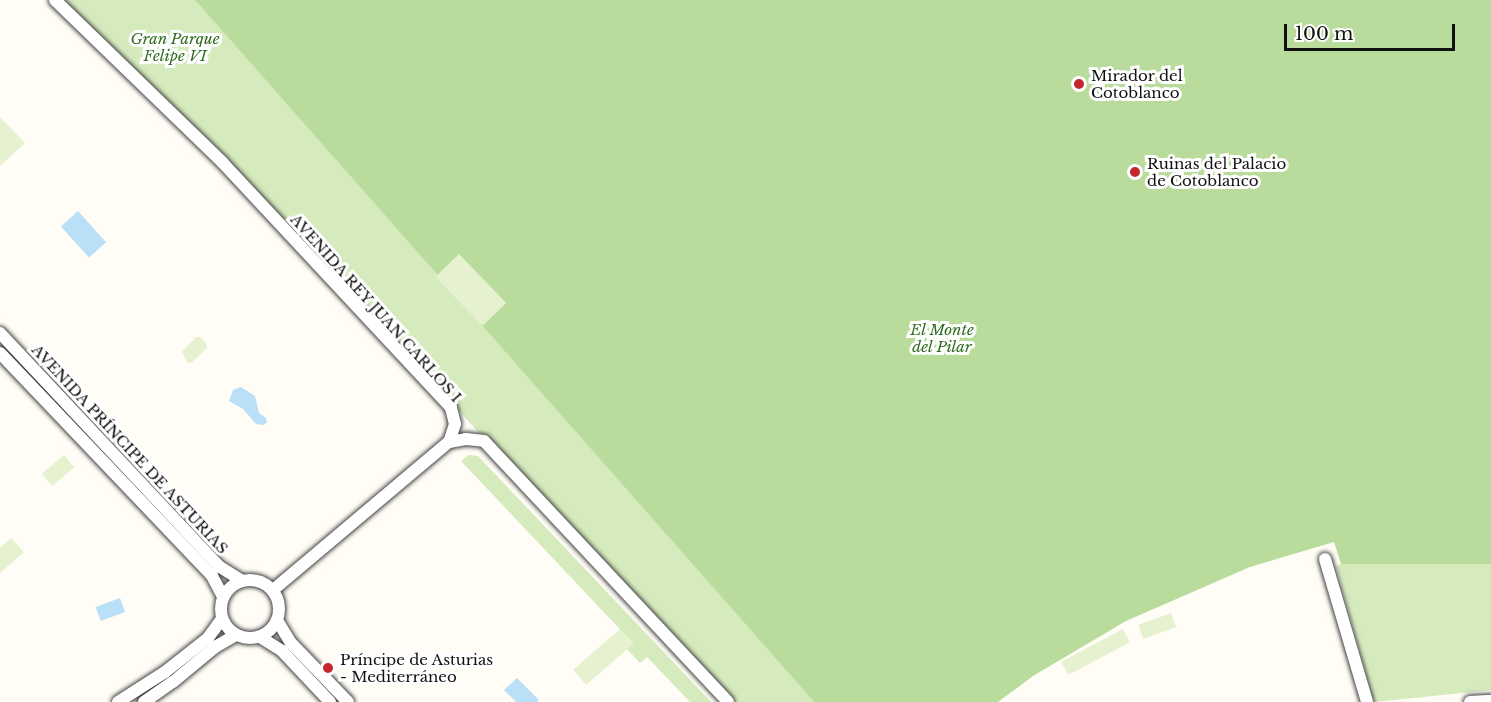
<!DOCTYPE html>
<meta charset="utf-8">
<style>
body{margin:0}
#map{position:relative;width:1491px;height:702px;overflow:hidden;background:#fffdf5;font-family:"Libre Baskerville",serif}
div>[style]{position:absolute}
.green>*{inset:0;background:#d5ebbd}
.forest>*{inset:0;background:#b9dc9c}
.pitch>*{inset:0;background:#e6f2cf;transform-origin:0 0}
.water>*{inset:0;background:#b9e0f7;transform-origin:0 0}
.roads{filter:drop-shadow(0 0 2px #444) drop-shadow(0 0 2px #444)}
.street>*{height:12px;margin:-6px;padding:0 6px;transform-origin:6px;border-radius:6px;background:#fff}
.street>.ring{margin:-6px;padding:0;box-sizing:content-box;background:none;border:12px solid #fff;border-radius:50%}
.dots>*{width:16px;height:16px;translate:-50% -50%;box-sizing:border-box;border:3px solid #fff;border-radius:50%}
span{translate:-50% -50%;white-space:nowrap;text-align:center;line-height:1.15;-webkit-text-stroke:6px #fff;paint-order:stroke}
.park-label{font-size:15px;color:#2f6b1f;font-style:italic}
.poi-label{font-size:15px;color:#111}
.left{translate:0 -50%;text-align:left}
.street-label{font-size:15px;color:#111}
.scale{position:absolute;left:1284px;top:24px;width:171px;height:27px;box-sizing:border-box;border:3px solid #111;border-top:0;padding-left:8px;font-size:18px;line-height:21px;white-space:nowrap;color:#111;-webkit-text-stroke:4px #fff;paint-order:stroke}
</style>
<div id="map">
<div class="green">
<i style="clip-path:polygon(63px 0,195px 0,814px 702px,734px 702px,481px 435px,285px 220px)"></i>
<i style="clip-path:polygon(469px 455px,478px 456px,711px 702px,690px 702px,647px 657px,640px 663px,627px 649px,633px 643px,461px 461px)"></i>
<i style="clip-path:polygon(1341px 564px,1491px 564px,1491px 690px,1374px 702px,1336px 566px)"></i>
</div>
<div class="forest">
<i style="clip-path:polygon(195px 0,1491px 0,1491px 564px,1341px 564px,1334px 542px,1250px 567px,1126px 621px,1033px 676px,998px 702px,814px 702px)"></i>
</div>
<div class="pitch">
<i style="clip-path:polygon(0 117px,25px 143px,0 166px)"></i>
<i style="left:459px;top:254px;width:68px;height:33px;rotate:46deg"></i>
<i style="clip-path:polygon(196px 337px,200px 337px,206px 343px,207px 348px,191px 363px,187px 362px,182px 352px)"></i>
<i style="left:64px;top:455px;width:16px;height:29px;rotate:50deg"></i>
<i style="clip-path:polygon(11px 538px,24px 552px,0 573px,0 548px)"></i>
<i style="left:1171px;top:613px;width:15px;height:35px;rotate:70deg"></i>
<i style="left:620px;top:629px;width:20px;height:62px;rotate:49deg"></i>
<i style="left:1123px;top:629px;width:15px;height:70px;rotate:62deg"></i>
</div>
<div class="water">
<i style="left:78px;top:211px;width:42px;height:23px;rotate:48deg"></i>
<i style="clip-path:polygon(241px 387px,255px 396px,259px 413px,266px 418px,267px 422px,264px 425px,256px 424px,243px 409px,229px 401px,233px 390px)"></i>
<i style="left:120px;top:598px;width:15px;height:26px;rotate:70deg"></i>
<i style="clip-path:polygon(517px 678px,539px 700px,537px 702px,516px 702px,504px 690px)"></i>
</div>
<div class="roads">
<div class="street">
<i style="left:55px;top:0;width:233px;rotate:44.1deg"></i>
<i style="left:222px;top:162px;width:336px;rotate:47deg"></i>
<i style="left:451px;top:408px;width:16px;rotate:76deg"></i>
<i style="left:455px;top:424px;width:19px;rotate:108deg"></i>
<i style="left:0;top:333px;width:321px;rotate:46.8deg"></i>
<i style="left:220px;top:567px;width:26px;rotate:32deg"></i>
<i style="left:0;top:353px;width:308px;rotate:46.4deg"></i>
<i style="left:212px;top:576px;width:24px;rotate:62deg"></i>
<i style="left:449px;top:442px;width:17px;rotate:-10deg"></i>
<i style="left:466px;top:439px;width:18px;rotate:6deg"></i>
<i style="left:484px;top:441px;width:357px;rotate:46.9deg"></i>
<i style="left:1325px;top:559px;width:149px;rotate:73.6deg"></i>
<i class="ring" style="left:221px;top:580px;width:46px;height:46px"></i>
<i style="left:273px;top:590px;width:231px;rotate:-40.1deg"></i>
<i style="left:277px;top:620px;width:27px;rotate:59deg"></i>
<i style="left:291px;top:643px;width:82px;rotate:46deg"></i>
<i style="left:260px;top:637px;width:26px;rotate:32deg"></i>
<i style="left:282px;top:651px;width:70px;rotate:46.7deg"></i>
<i style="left:118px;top:702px;width:56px;rotate:-32.6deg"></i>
<i style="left:165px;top:672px;width:55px;rotate:-38.3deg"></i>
<i style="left:208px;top:638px;width:24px;rotate:-54deg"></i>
<i style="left:144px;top:702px;width:35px;rotate:-35deg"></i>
<i style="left:173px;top:682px;width:55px;rotate:-39.8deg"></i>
<i style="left:215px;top:647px;width:24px;rotate:-30deg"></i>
<i style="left:1470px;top:702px;width:21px;rotate:-3deg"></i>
</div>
</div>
<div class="dots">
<i style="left:1079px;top:84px;background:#c4262e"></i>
<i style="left:1135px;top:172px;background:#c4262e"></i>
<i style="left:328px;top:668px;background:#c4262e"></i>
</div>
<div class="park-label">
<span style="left:175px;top:47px">Gran Parque<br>Felipe VI</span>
<span style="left:942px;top:338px">El Monte<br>del Pilar</span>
</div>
<div class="poi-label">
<span class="left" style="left:1091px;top:84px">Mirador del<br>Cotoblanco</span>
<span class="left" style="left:1147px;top:172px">Ruinas del Palacio<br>de Cotoblanco</span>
<span class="left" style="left:340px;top:668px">Príncipe de Asturias<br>- Mediterráneo</span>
</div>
<div class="street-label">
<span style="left:376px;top:308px;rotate:48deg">AVENIDA REY JUAN CARLOS I</span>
<span style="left:130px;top:449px;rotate:47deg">AVENIDA PRÍNCIPE DE ASTURIAS</span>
</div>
<div class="scale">100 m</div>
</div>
